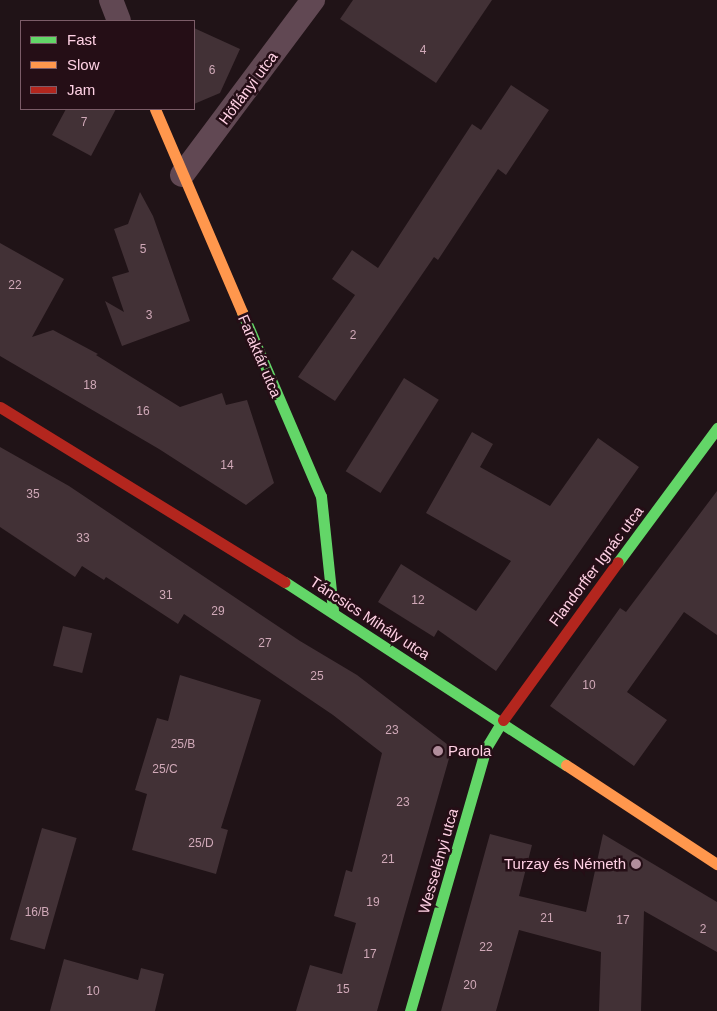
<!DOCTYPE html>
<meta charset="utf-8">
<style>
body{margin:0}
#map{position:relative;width:717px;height:1011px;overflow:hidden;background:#201317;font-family:Arial,sans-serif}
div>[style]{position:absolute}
.building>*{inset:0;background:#423136;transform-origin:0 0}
.street>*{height:24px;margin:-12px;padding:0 12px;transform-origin:12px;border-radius:12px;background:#614853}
.fast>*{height:11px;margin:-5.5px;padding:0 5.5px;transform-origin:5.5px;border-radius:5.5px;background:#63d668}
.slow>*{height:11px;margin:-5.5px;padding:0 5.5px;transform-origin:5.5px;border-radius:5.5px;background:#ff974d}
.jam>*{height:11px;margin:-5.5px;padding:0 5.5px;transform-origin:5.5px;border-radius:5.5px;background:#b3261e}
.dots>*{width:14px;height:14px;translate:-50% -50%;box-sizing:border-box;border:2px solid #250e16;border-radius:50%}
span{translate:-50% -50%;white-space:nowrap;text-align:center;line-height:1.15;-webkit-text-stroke:5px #250e16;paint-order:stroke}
.number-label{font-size:12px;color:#d0a9b8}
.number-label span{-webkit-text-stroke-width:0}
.street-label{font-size:15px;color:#ffd1e4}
.poi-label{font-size:15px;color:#ffd1e4}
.left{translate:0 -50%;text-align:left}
.right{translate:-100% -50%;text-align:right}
.legend{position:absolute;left:20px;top:20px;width:175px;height:90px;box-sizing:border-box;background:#250e16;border:1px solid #7c5c68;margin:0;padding:6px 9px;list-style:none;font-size:15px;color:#ffd1e4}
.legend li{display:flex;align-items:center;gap:10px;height:25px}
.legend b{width:25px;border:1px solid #7c5c68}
</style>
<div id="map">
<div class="building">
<i style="clip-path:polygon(353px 0,492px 0,436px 83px,340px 19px)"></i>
<i style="clip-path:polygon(194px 28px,240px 49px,220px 93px,194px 104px)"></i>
<i style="clip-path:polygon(511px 85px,549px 110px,506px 175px,498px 169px,438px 260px,434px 257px,335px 401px,298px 377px,355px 295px,332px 279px,352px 250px,378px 268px,472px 124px,481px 130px)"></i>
<i style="clip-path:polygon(66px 109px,116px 109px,91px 156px,52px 135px)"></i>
<i style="clip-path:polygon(140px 192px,153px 216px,190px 321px,122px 346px,105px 301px,124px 312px,112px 277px,129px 272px,114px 229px,128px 224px)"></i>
<i style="clip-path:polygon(0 243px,64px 279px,32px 337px,53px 330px,98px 354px,96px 355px,180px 407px,222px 393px,226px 405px,247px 400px,274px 483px,246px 505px,159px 449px,0 356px)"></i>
<i style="left:404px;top:378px;width:41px;height:110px;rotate:32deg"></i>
<i style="clip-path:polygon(472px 432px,493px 444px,480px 467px,550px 506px,598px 438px,639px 467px,496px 671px,438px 630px,434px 637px,378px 602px,401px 564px,476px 611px,511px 561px,426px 513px)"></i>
<i style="clip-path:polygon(0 447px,69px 486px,300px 641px,357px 675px,452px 748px,377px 1011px,296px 1011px,310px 965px,342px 974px,356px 923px,334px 916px,346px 870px,352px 872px,382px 753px,333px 715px,184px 614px,178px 624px,106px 577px,104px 580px,82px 566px,75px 577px,0 527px)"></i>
<i style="clip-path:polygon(717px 491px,717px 635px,684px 612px,627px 692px,667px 720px,634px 766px,550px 706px,620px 608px,626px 612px)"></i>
<i style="left:63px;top:626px;width:30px;height:41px;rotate:14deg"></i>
<i style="clip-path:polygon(180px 675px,261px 700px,221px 828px,228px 830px,216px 874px,132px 850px,147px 794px,135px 790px,157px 718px,168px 721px)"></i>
<i style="left:42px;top:828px;width:36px;height:116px;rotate:16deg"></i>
<i style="clip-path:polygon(490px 834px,532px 845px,519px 896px,586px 912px,603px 834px,717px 902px,717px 952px,644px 911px,641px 1011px,599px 1011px,601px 952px,519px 930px,496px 1011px,441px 1011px)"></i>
<i style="clip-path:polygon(64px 959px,138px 980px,141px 968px,164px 974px,155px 1011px,50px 1011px)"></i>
</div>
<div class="street">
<i style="left:111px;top:0;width:22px;rotate:69deg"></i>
<i style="left:182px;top:175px;width:219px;rotate:-53.2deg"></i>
</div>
<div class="fast">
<i style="left:242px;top:312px;width:200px;rotate:66.8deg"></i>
<i style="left:321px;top:496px;width:116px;rotate:84deg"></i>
<i style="left:618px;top:562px;width:167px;rotate:-53.5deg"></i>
<i style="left:285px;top:582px;width:335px;rotate:33.1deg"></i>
<i style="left:410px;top:1011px;width:274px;rotate:-73.9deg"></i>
<i style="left:486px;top:748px;width:33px;rotate:-59deg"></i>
</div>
<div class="slow">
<i style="left:155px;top:109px;width:221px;rotate:66.8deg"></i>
<i style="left:566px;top:765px;width:181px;rotate:33.3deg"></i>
</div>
<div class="jam">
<i style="left:0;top:407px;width:334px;rotate:31.6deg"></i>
<i style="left:503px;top:720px;width:195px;rotate:-54deg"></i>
</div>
<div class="dots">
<i style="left:438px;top:751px;background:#b18e9c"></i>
<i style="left:636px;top:864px;background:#b18e9c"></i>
</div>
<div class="number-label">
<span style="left:423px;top:51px">4</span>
<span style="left:212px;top:71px">6</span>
<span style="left:84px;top:123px">7</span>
<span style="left:143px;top:250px">5</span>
<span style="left:15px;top:286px">22</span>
<span style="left:149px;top:316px">3</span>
<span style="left:353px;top:336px">2</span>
<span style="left:90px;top:386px">18</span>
<span style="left:143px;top:412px">16</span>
<span style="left:227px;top:466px">14</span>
<span style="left:33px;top:495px">35</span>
<span style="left:83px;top:539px">33</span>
<span style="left:166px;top:596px">31</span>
<span style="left:418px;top:601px">12</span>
<span style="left:218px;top:612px">29</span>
<span style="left:265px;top:644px">27</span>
<span style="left:317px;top:677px">25</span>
<span style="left:589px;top:686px">10</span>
<span style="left:392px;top:731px">23</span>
<span style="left:183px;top:745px">25/B</span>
<span style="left:165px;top:770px">25/C</span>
<span style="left:403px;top:803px">23</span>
<span style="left:201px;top:844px">25/D</span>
<span style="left:388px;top:860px">21</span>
<span style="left:373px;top:903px">19</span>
<span style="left:37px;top:913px">16/B</span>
<span style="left:547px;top:919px">21</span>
<span style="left:623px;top:921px">17</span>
<span style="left:703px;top:930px">2</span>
<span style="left:486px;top:948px">22</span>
<span style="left:370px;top:955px">17</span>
<span style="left:470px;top:986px">20</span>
<span style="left:343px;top:990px">15</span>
<span style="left:93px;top:992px">10</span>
</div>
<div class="street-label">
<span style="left:248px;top:88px;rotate:-53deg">Höflányi utca</span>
<span style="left:260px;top:356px;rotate:67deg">Faraktár utca</span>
<span style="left:596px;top:566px;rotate:-53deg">Flandorffer Ignác utca</span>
<span style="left:370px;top:618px;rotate:33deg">Táncsics Mihály utca</span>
<span style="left:438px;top:861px;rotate:-74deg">Wesselényi utca</span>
</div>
<div class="poi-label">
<span class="left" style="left:448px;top:751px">Parola</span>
<span class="right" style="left:626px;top:864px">Turzay és Németh</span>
</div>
<ul class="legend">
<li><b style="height:6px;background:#63d668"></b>Fast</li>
<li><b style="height:6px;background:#ff974d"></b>Slow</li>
<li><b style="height:6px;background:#b3261e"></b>Jam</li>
</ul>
</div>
